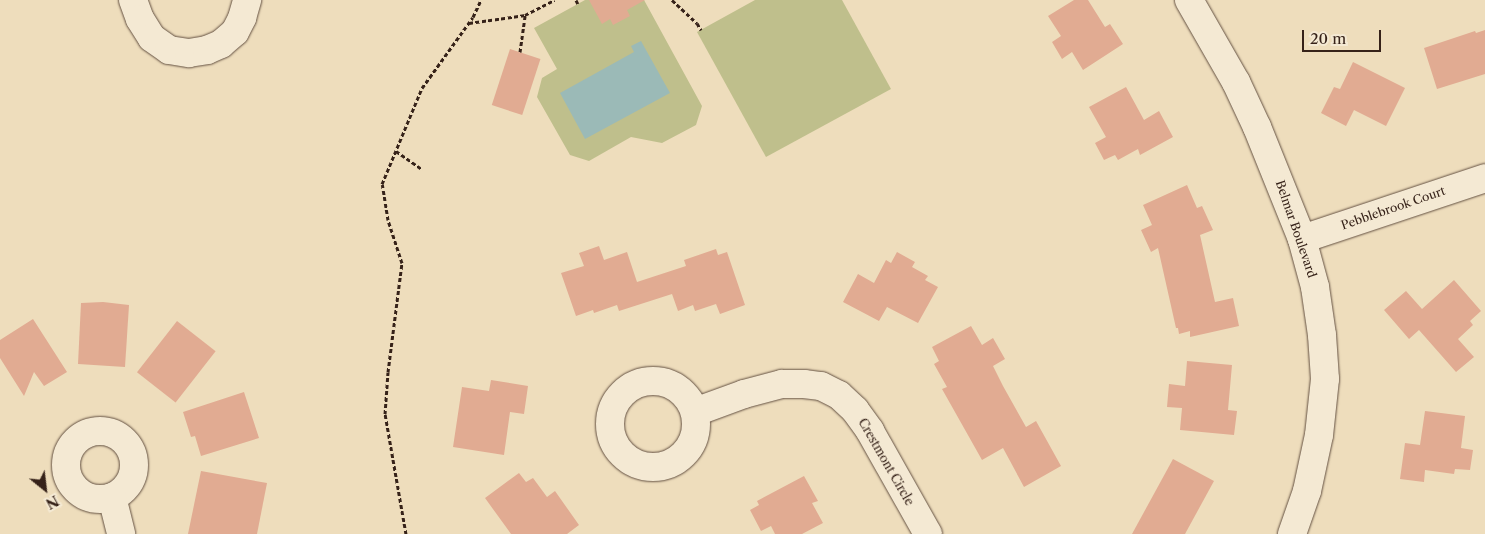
<!DOCTYPE html>
<style>
body{margin:0}
#map{position:relative;width:1485px;height:534px;overflow:hidden;background:#eeddbc;font-family:"Libre Caslon Text",serif}
div>[style]{position:absolute}
.green>*{inset:0;background:#bfbf8c}
.water>*{inset:0;background:#9bbab7}
.building>*{inset:0;background:#e1ab92;transform-origin:0 0}
.path>*{height:3px;margin-top:-1.5px;transform-origin:0;background:repeating-linear-gradient(90deg,#362219 0 4px,transparent 0 6.5px)}
.roads{filter:drop-shadow(0 0 1px #645142) drop-shadow(0 0 1px #645142)}
.minor>*{height:28px;margin:-14px;padding:0 14px;transform-origin:14px;border-radius:14px;background:#f4e9d3}
.minor>.ring{margin:-14px;padding:0;box-sizing:content-box;background:none;border:28px solid #f4e9d3;border-radius:50%}
span{translate:-50% -50%;white-space:nowrap;text-align:center;line-height:1.15;-webkit-text-stroke:4px #f4e9d3;paint-order:stroke}
.street-label{font-size:12px;color:#362219}
.north{position:absolute;left:20px;top:464px;width:50px;height:50px;-webkit-text-stroke:4px #f4e9d3;paint-order:stroke;rotate:151deg;font-size:14px;font-weight:700;line-height:20px;text-align:center;color:#362219}
.north::after{content:'';display:block;margin:auto;width:18px;height:22px;background:#362219;clip-path:polygon(50% 0,100% 100%,50% 72%,0 100%)}
.scale{position:absolute;left:1302px;top:30px;width:79px;height:22px;box-sizing:border-box;border:2px solid #362219;border-top:0;padding-left:6px;font-size:15px;line-height:18px;white-space:nowrap;color:#362219;-webkit-text-stroke:4px #f4e9d3;paint-order:stroke}
</style>
<div id="map">
<div class="green">
<i style="clip-path:polygon(585px 0,644px 0,702px 106px,696px 125px,662px 143px,631px 137px,589px 161px,570px 155px,537px 97px,542px 78px,557px 69px,534px 28px)"></i>
<i style="clip-path:polygon(755px 0,842px 0,891px 89px,766px 157px,697px 32px)"></i>
</div>
<div class="water">
<i style="clip-path:polygon(641px 41px,670px 93px,585px 139px,560px 93px,634px 52px,631px 46px)"></i>
</div>
<div class="building">
<i style="clip-path:polygon(589px 0,645px 0,627px 10px,630px 16px,613px 25px,610px 19px,602px 24px)"></i>
<i style="clip-path:polygon(1074px 0,1088px 0,1105px 27px,1110px 24px,1123px 44px,1083px 70px,1072px 52px,1062px 59px,1052px 42px,1061px 36px,1048px 16px)"></i>
<i style="clip-path:polygon(1485px 30px,1485px 74px,1437px 89px,1424px 48px,1475px 31px,1476px 33px)"></i>
<i style="left:510px;top:49px;width:32px;height:59px;rotate:18deg"></i>
<i style="clip-path:polygon(1353px 62px,1405px 88px,1386px 126px,1354px 110px,1346px 126px,1321px 113px,1334px 87px,1340px 89px)"></i>
<i style="clip-path:polygon(1126px 87px,1144px 120px,1159px 111px,1173px 137px,1140px 155px,1138px 149px,1118px 160px,1115px 155px,1104px 160px,1095px 143px,1106px 137px,1089px 107px)"></i>
<i style="clip-path:polygon(1187px 185px,1197px 208px,1202px 206px,1213px 230px,1200px 235px,1215px 302px,1233px 298px,1239px 326px,1190px 337px,1190px 331px,1179px 334px,1178px 328px,1176px 328px,1158px 248px,1151px 252px,1141px 230px,1152px 225px,1143px 205px)"></i>
<i style="clip-path:polygon(599px 246px,604px 260px,627px 252px,637px 282px,686px 266px,684px 260px,716px 249px,718px 255px,727px 252px,745px 305px,720px 314px,716px 304px,695px 311px,693px 305px,678px 311px,672px 294px,619px 311px,617px 305px,594px 313px,593px 310px,576px 316px,561px 273px,584px 266px,579px 253px)"></i>
<i style="clip-path:polygon(897px 252px,915px 262px,912px 267px,928px 276px,925px 280px,938px 287px,918px 323px,887px 307px,879px 321px,843px 302px,858px 274px,874px 283px,886px 260px,891px 263px)"></i>
<i style="clip-path:polygon(1454px 280px,1481px 311px,1470px 321px,1473px 325px,1458px 339px,1474px 357px,1456px 372px,1419px 330px,1409px 339px,1384px 310px,1406px 291px,1422px 309px)"></i>
<i style="clip-path:polygon(103px 302px,129px 305px,125px 367px,78px 364px,81px 303px)"></i>
<i style="clip-path:polygon(33px 319px,67px 372px,44px 386px,34px 372px,24px 396px,0 358px,0 340px)"></i>
<i style="left:177px;top:321px;width:49px;height:65px;rotate:38deg"></i>
<i style="clip-path:polygon(971px 326px,982px 345px,993px 338px,1005px 359px,993px 366px,1003px 386px,1026px 427px,1036px 421px,1061px 466px,1024px 487px,1003px 448px,982px 460px,942px 389px,947px 387px,934px 364px,939px 361px,932px 347px)"></i>
<i style="clip-path:polygon(1187px 361px,1232px 365px,1228px 410px,1237px 411px,1234px 435px,1180px 430px,1182px 408px,1167px 407px,1169px 384px,1185px 386px)"></i>
<i style="clip-path:polygon(491px 380px,528px 386px,524px 414px,510px 412px,504px 455px,453px 447px,462px 387px,489px 391px)"></i>
<i style="clip-path:polygon(244px 392px,259px 438px,201px 456px,195px 436px,191px 437px,183px 412px)"></i>
<i style="clip-path:polygon(1425px 411px,1465px 416px,1461px 448px,1473px 450px,1470px 470px,1455px 469px,1454px 474px,1425px 470px,1424px 482px,1400px 479px,1405px 443px,1420px 445px)"></i>
<i style="clip-path:polygon(1173px 459px,1214px 481px,1185px 534px,1132px 534px)"></i>
<i style="clip-path:polygon(201px 471px,267px 483px,257px 534px,188px 534px)"></i>
<i style="clip-path:polygon(519px 473px,526px 482px,533px 478px,547px 497px,555px 491px,579px 525px,567px 534px,511px 534px,485px 498px)"></i>
<i style="clip-path:polygon(804px 476px,818px 501px,812px 503px,823px 523px,802px 534px,775px 534px,771px 526px,761px 531px,750px 510px,759px 505px,757px 501px)"></i>
</div>
<div class="path">
<i style="left:576px;top:0;width:4px;rotate:63deg"></i>
<i style="left:672px;top:0;width:34px;rotate:43deg"></i>
<i style="left:697px;top:23px;width:8px;rotate:60deg"></i>
<i style="left:469px;top:23px;width:57px;rotate:-8.1deg"></i>
<i style="left:525px;top:15px;width:33px;rotate:-27deg"></i>
<i style="left:520px;top:52px;width:37px;rotate:-82deg"></i>
<i style="left:396px;top:151px;width:32px;rotate:35deg"></i>
<i style="left:406px;top:534px;width:122px;rotate:-99.9deg"></i>
<i style="left:385px;top:414px;width:42px;rotate:-85.9deg"></i>
<i style="left:388px;top:372px;width:110px;rotate:-82.7deg"></i>
<i style="left:402px;top:263px;width:45px;rotate:-108deg"></i>
<i style="left:388px;top:220px;width:36px;rotate:-99deg"></i>
<i style="left:382px;top:184px;width:104px;rotate:-67.4deg"></i>
<i style="left:422px;top:88px;width:87px;rotate:-54.3deg"></i>
<i style="left:473px;top:17px;width:19px;rotate:-65deg"></i>
</div>
<div class="roads">
<div class="minor">
<i style="left:133px;top:0;width:20px;rotate:70deg"></i>
<i style="left:140px;top:19px;width:22px;rotate:58deg"></i>
<i style="left:152px;top:38px;width:21px;rotate:35deg"></i>
<i style="left:169px;top:50px;width:20px;rotate:9deg"></i>
<i style="left:189px;top:53px;width:18px;rotate:-9deg"></i>
<i style="left:207px;top:50px;width:15px;rotate:-23deg"></i>
<i style="left:221px;top:44px;width:18px;rotate:-41deg"></i>
<i style="left:235px;top:32px;width:16px;rotate:-63deg"></i>
<i style="left:242px;top:18px;width:19px;rotate:-74deg"></i>
<i style="left:1189px;top:0;width:95px;rotate:60.2deg"></i>
<i style="left:1236px;top:82px;width:50px;rotate:65deg"></i>
<i style="left:1257px;top:127px;width:121px;rotate:68.1deg"></i>
<i style="left:1302px;top:239px;width:50px;rotate:74.8deg"></i>
<i style="left:1315px;top:287px;width:49px;rotate:81.7deg"></i>
<i style="left:1322px;top:335px;width:44px;rotate:86.1deg"></i>
<i style="left:1325px;top:379px;width:56px;rotate:96.1deg"></i>
<i style="left:1319px;top:435px;width:57px;rotate:102.1deg"></i>
<i style="left:1307px;top:491px;width:46px;rotate:109.2deg"></i>
<i style="left:1302px;top:239px;width:193px;rotate:-18.4deg"></i>
<i class="ring" style="left:610px;top:381px;width:58px;height:58px"></i>
<i style="left:695px;top:412px;width:52px;rotate:-20.2deg"></i>
<i style="left:744px;top:394px;width:39px;rotate:-15deg"></i>
<i style="left:782px;top:384px;width:22px"></i>
<i style="left:804px;top:384px;width:17px;rotate:7deg"></i>
<i style="left:821px;top:386px;width:20px;rotate:27deg"></i>
<i style="left:839px;top:395px;width:22px;rotate:43deg"></i>
<i style="left:855px;top:410px;width:26px;rotate:54deg"></i>
<i style="left:870px;top:431px;width:118px;rotate:60.6deg"></i>
<i class="ring" style="left:66px;top:431px;width:40px;height:40px"></i>
<i style="left:112px;top:497px;width:38px;rotate:76deg"></i>
</div>
</div>
<div class="street-label">
<span style="left:1393px;top:208px;rotate:-19deg">Pebblebrook Court</span>
<span style="left:1296px;top:229px;rotate:71deg">Belmar Boulevard</span>
<span style="left:886px;top:462px;rotate:60deg">Crestmont Circle</span>
</div>
<div class="north">N</div>
<div class="scale">20 m</div>
</div>
